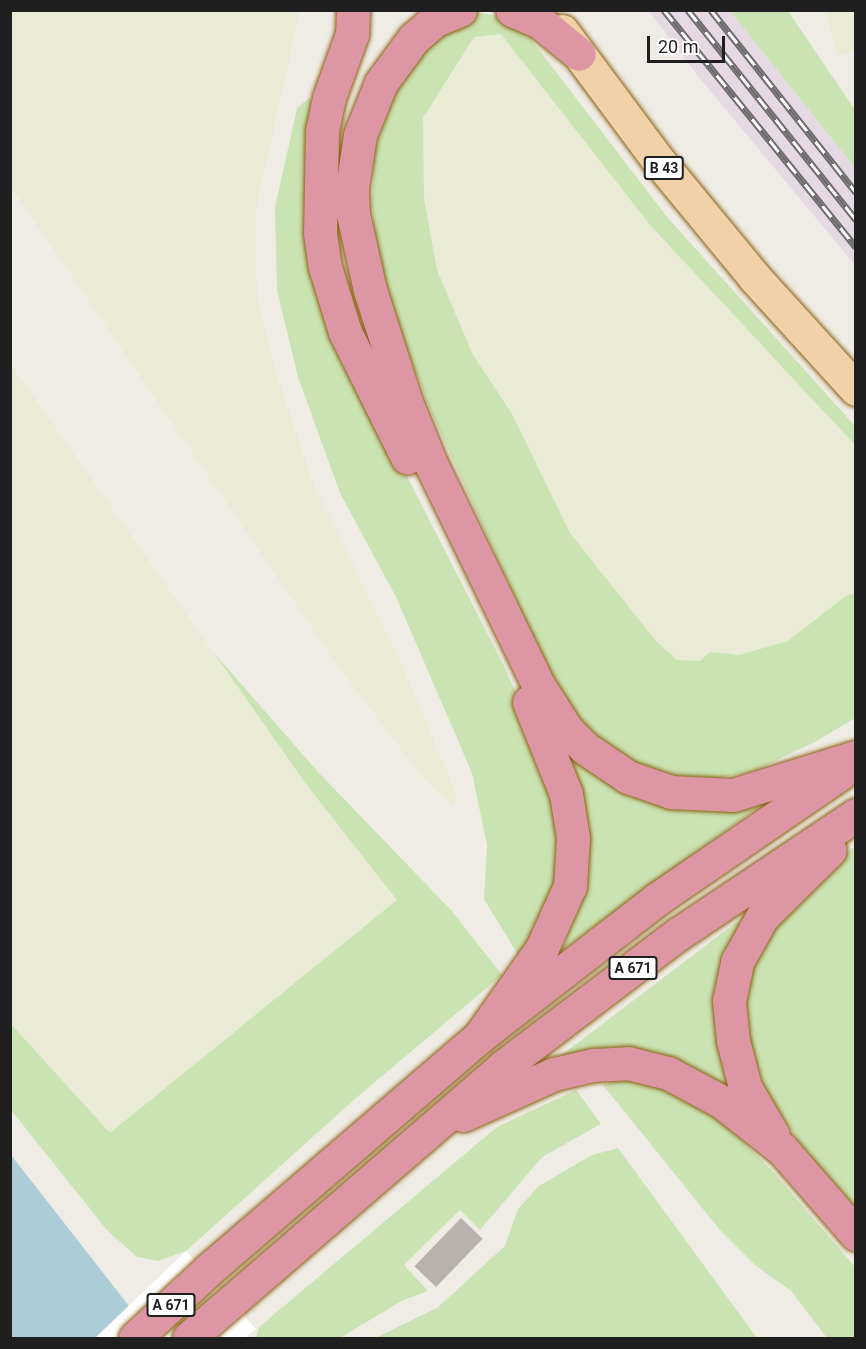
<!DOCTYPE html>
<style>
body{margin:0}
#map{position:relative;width:866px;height:1349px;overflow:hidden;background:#efece6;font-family:Roboto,sans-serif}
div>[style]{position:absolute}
.industrial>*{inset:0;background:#e7d9e4}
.farmland>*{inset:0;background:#e9ebd4}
.grass>*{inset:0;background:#cae3b2}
.water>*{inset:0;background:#accdd7}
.pier>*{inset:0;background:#fff}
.building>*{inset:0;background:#b8b1ac;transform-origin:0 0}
.roads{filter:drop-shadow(0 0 2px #896111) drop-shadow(0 0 2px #896111)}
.primary>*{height:33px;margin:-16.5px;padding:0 16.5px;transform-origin:16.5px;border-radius:16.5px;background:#f1d2a8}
.motorway>*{height:33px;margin:-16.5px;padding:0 16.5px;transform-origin:16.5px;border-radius:16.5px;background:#dd97a4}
.rail>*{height:7px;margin-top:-3.5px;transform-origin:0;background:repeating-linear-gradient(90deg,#fff 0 14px,#6d6d6d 0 28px);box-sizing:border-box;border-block:2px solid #6d6d6d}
span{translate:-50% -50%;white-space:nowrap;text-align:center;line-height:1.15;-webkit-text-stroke:4.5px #fff;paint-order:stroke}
.shield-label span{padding:2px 4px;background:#fff;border:2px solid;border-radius:4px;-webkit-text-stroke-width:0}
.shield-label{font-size:14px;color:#1f1f1f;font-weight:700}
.frame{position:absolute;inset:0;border:12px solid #1f1f1f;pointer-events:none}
.scale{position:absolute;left:647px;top:36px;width:78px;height:27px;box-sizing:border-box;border:3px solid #1f1f1f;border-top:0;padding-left:8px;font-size:18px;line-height:21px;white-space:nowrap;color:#1f1f1f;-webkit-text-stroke:4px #fff;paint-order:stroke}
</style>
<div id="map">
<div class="industrial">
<i style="clip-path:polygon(649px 11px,730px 11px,855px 168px,855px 265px,697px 75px)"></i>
</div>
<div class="farmland">
<i style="clip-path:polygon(10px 11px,300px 11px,256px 209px,257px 298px,281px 388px,314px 485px,402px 665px,457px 795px,452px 805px,423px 778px,338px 666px,11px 187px)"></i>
<i style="clip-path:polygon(825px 11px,855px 11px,855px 51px,838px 55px)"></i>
<i style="clip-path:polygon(502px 34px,650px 225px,855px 445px,855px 594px,847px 595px,788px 641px,739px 655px,710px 652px,700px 661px,677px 660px,656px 641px,570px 533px,512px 414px,472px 353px,437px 271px,424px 199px,423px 118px,474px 37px)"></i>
<i style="clip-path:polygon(10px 363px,306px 784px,397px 900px,110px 1133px,11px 1024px)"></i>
</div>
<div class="grass">
<i style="clip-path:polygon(730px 11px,788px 11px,855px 110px,855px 168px)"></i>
<i style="clip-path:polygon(476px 12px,501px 17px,527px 34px,667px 217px,855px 426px,855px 445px,650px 225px,501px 34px,474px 37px,423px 118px,424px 199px,437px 270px,472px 353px,512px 414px,570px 533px,656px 641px,677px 660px,700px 661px,710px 652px,739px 655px,788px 641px,847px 595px,855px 594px,855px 718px,815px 742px,754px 771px,699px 782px,644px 769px,608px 749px,579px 722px,551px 677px,429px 407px,400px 331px,379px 263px,372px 208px,374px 152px,403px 70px,421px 45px)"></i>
<i style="clip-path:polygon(309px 98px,316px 105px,308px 168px,366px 396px,505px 668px,540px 748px,557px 810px,556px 885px,520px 958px,484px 899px,487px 845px,472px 773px,397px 599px,340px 493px,298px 377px,277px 290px,275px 207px,297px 108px)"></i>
<i style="clip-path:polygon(214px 653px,318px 772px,451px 910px,502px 975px,356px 1098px,186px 1251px,158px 1261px,137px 1257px,107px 1230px,11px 1110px,11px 1024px,110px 1133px,397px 900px,306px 784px)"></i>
<i style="clip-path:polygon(555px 729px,601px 774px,794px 781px,562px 950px,583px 895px)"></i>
<i style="clip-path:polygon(855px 846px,855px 1207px,804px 1150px,764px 1089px,743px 1018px,751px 954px,787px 905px)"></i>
<i style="clip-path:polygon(763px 902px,733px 942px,737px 1099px,555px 1060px)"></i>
<i style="clip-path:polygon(621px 1079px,652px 1081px,687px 1095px,727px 1125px,774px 1173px,855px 1267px,855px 1338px,827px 1338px,791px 1291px,756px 1266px,720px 1230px,603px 1085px)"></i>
<i style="clip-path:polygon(576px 1090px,601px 1124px,542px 1157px,480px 1230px,460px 1210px,404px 1265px,428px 1291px,403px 1300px,340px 1338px,256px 1338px,259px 1327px,497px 1127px)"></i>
<i style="clip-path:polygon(618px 1148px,757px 1338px,375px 1338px,437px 1308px,505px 1246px,518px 1209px,539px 1186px,592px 1155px)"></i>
</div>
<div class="water">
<i style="clip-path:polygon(11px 1155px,154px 1338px,11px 1338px)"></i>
</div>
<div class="pier">
<i style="clip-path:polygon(186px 1251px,256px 1329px,245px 1338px,95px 1338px)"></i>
</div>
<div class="building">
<i style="left:461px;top:1218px;width:30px;height:67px;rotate:44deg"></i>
</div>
<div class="roads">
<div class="primary">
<i style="left:562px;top:31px;width:159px;rotate:53.4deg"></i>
<i style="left:657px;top:159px;width:154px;rotate:50.5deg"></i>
<i style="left:755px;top:278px;width:150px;rotate:47.7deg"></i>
</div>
<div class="motorway">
<i style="left:353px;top:10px;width:24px;rotate:92deg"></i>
<i style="left:352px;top:34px;width:68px;rotate:109.8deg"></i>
<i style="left:329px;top:98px;width:34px;rotate:102deg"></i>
<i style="left:322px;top:131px;width:102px;rotate:91.1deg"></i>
<i style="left:320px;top:233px;width:34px;rotate:82deg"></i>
<i style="left:325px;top:267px;width:68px;rotate:72.9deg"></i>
<i style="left:345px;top:332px;width:140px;rotate:63.6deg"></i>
<i style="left:460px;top:10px;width:27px;rotate:158deg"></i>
<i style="left:435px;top:20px;width:28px;rotate:139deg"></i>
<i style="left:414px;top:38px;width:56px;rotate:126.3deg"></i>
<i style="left:381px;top:83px;width:56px;rotate:112deg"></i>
<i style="left:360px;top:135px;width:54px;rotate:98.6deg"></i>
<i style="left:352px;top:188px;width:26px;rotate:88deg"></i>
<i style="left:353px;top:214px;width:78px;rotate:77.4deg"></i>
<i style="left:370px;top:290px;width:118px;rotate:72.2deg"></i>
<i style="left:406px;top:402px;width:67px;rotate:68deg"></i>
<i style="left:431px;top:464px;width:247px;rotate:64.1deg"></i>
<i style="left:539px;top:686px;width:52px;rotate:57.5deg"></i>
<i style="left:567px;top:730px;width:25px;rotate:45deg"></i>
<i style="left:585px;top:748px;width:52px;rotate:34deg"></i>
<i style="left:628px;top:777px;width:46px;rotate:19.2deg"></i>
<i style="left:671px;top:792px;width:62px;rotate:2.8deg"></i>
<i style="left:733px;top:795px;width:129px;rotate:-17.2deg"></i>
<i style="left:512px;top:10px;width:30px;rotate:23deg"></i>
<i style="left:540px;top:22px;width:50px;rotate:39.4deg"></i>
<i style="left:480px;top:1036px;width:108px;rotate:-54.8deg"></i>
<i style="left:542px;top:948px;width:68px;rotate:-65.7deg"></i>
<i style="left:570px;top:886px;width:48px;rotate:-86.4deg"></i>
<i style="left:573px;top:838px;width:45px;rotate:-99deg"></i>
<i style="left:566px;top:794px;width:99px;rotate:-111.9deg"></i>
<i style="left:463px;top:1115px;width:100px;rotate:-24.3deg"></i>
<i style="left:554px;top:1074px;width:40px;rotate:-13deg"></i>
<i style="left:593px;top:1065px;width:35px;rotate:-3deg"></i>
<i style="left:628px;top:1063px;width:41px;rotate:14deg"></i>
<i style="left:668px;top:1073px;width:61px;rotate:28.2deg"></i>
<i style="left:722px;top:1102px;width:76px;rotate:38.1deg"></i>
<i style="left:782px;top:1149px;width:113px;rotate:49deg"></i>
<i style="left:773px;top:1135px;width:56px;rotate:-120.3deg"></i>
<i style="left:745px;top:1087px;width:48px;rotate:-104.6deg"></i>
<i style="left:733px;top:1041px;width:40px;rotate:-95.7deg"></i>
<i style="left:729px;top:1001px;width:40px;rotate:-78deg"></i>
<i style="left:737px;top:962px;width:51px;rotate:-60.9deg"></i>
<i style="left:762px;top:917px;width:95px;rotate:-44.6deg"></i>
<i style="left:135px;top:1338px;width:98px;rotate:-42.9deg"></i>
<i style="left:207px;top:1271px;width:360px;rotate:-40.7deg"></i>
<i style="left:480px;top:1036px;width:224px;rotate:-37.7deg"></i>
<i style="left:657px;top:899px;width:223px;rotate:-34.4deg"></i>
<i style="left:189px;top:1338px;width:416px;rotate:-40.8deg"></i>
<i style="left:504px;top:1066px;width:218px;rotate:-37.2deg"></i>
<i style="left:678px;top:934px;width:214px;rotate:-33.8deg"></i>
</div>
</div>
<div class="rail">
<i style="left:664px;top:10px;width:305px;rotate:51deg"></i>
<i style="left:688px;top:10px;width:269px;rotate:51.3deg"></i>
<i style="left:711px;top:10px;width:233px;rotate:51.5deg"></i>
</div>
<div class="shield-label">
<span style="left:664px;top:168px">B 43</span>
<span style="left:633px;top:968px">A 671</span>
<span style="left:171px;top:1305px">A 671</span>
</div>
<div class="frame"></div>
<div class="scale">20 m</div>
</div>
